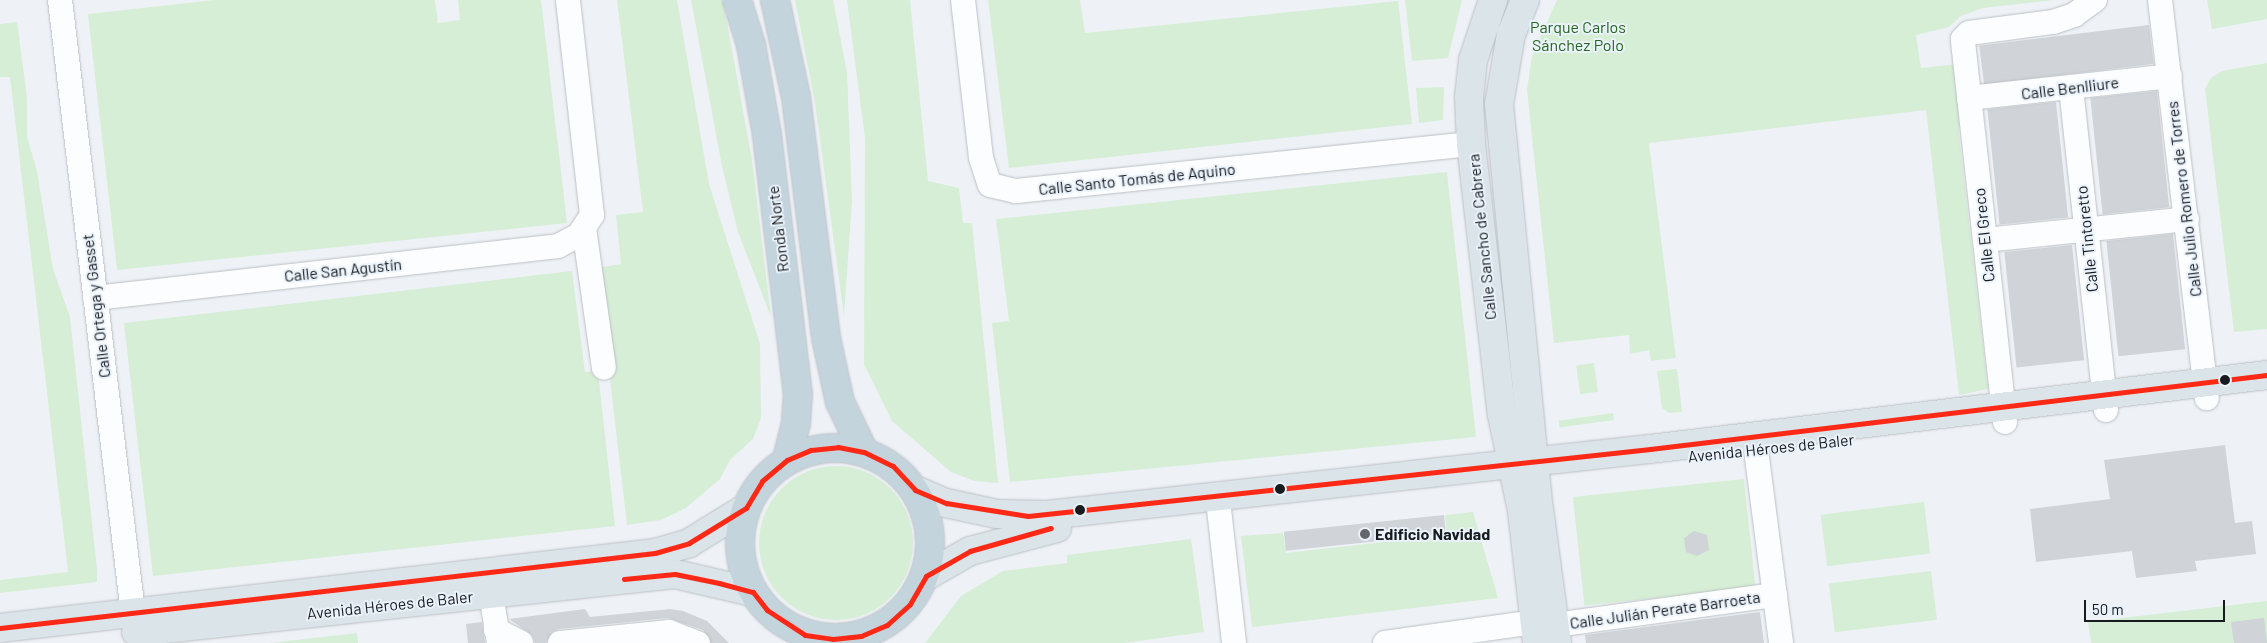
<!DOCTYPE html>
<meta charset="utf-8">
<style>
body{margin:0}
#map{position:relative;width:2267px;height:643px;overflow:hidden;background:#eef2f7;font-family:Barlow,sans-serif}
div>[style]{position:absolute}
.green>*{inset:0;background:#d5eed5;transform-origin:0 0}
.round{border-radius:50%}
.building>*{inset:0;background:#d0d3d7;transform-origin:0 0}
.roads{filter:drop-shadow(0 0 1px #bbbfc3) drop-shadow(0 0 1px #bbbfc3)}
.minor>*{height:24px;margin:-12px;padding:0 12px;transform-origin:12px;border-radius:12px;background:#fcfdfe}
.major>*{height:28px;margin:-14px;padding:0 14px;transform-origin:14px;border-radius:14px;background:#dae4e9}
.highway>*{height:28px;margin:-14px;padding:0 14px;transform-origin:14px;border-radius:14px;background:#c3d4dd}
.highway>.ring{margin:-14px;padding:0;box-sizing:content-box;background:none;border:28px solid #c3d4dd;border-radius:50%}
.bus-1>*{height:5px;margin:-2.5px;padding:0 2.5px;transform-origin:2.5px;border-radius:2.5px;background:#fc2916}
.dots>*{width:14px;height:14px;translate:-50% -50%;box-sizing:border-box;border:2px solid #eaf2fb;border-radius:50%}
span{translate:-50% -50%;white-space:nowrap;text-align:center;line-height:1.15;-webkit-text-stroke:4px #eaf2fb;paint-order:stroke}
.park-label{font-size:16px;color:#27661f}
.street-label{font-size:16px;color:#181b1e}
.poi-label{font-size:16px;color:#181b1e;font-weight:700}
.left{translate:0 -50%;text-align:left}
.scale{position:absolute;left:2084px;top:600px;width:141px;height:22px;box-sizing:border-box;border:2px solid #181b1e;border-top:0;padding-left:6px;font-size:15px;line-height:18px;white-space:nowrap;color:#181b1e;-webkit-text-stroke:4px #eaf2fb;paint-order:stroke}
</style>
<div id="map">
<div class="green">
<i style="clip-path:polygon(215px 0,435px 0,438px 23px,460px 20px,458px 0,541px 0,567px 223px,117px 270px,88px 14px)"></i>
<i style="clip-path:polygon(617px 0,677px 0,709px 184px,760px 344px,761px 418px,753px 439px,730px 460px,720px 479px,686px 508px,661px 520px,627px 525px,597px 268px,621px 264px,616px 215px,643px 212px)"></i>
<i style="clip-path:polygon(691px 0,722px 0,726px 17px,752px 160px,771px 317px,738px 232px,722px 166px)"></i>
<i style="clip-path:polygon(795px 0,833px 0,847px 72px,852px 201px,844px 316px,815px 103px)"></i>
<i style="clip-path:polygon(847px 0,910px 0,928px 181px,959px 188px,963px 223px,972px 223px,998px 483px,974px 481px,951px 472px,892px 421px,864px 364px,865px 138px)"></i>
<i style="clip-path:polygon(988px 0,1080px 0,1085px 33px,1398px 1px,1412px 124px,1009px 168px)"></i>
<i style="clip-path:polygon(1405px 0,1462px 0,1448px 58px,1412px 61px)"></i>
<i style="clip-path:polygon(1557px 0,2055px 0,1983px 8px,1961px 16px,1949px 27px,1916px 35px,1921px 68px,1959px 64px,1959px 135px,1988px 389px,1959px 395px,1926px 110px,1649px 143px,1676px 358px,1651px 361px,1649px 350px,1630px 354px,1629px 335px,1554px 343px,1527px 90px,1532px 56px)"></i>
<i style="clip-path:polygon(2207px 0,2267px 0,2267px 19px,2212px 29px)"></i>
<i style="clip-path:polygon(17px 22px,27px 98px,27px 137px,37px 171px,53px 269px,70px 317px,97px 569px,97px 582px,0 593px,0 580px,68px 572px,10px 77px,0 77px,0 24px)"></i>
<i style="clip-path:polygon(2267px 63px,2267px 329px,2234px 332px,2205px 89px,2211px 78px,2222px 71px)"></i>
<i style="clip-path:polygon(1444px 87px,1443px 120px,1419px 123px,1416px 88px)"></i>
<i style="clip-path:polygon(1447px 172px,1476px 437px,1010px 482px,992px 323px,1009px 321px,996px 219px)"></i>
<i style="clip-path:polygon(572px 271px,585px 372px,598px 371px,615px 526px,153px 576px,124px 323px)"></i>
<i style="left:1594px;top:363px;width:29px;height:18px;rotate:82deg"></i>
<i style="clip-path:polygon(1677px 369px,1682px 412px,1669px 413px,1662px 408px,1657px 371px)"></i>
<i style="left:1613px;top:413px;width:7px;height:55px;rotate:82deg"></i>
<i class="round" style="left:759px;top:466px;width:154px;height:154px"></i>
<i style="left:1744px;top:479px;width:109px;height:172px;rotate:84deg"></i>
<i style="left:1924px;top:502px;width:52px;height:104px;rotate:83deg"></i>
<i style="clip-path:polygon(1473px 512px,1498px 598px,1252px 627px,1241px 536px,1283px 533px,1286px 553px,1447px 535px,1445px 515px)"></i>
<i style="clip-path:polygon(1191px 539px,1204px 632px,1124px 643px,925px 643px,961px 596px,1003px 571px,1067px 563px,1067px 555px)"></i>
<i style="left:1931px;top:571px;width:49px;height:103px;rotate:83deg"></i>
<i style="clip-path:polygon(2267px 601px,2267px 643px,2091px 643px,2088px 622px)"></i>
<i style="clip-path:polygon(357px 633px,358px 643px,270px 643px)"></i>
</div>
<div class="building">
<i style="left:2149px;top:25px;width:39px;height:171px;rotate:83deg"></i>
<i style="left:2157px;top:91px;width:117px;height:67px;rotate:84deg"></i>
<i style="left:2056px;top:102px;width:116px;height:69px;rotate:84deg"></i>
<i style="left:2173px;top:234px;width:116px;height:67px;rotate:84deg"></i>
<i style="left:2072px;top:245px;width:116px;height:68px;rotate:84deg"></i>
<i style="clip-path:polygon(2225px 445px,2235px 523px,2252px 521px,2256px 554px,2195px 561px,2197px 571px,2136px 578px,2132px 551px,2036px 562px,2030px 509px,2110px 499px,2104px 460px)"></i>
<i style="left:1444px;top:515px;width:19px;height:161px;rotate:84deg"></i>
<i style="clip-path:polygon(1694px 531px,1707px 535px,1709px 550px,1697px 556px,1686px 552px,1684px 538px)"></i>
<i style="clip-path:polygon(585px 609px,590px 617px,670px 609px,683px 611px,707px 621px,729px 643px,711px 643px,703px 630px,668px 618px,559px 629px,552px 632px,546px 643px,535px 643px,532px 635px,509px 619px)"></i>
<i style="clip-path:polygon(1760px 612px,1764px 643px,1586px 643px,1585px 635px)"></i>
<i style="clip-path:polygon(2264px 618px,2267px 643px,2234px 643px,2231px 622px)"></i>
<i style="clip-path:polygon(482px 622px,485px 643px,468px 643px,466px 624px)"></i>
</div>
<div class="roads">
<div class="minor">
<i style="left:60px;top:0;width:617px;rotate:83.21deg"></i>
<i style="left:963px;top:0;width:159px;rotate:83.5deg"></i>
<i style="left:981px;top:158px;width:28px;rotate:72deg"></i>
<i style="left:990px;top:185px;width:27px;rotate:13deg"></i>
<i style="left:1016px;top:191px;width:457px;rotate:-5.9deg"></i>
<i style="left:2160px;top:0;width:401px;rotate:83.3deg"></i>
<i style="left:2071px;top:88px;width:324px;rotate:83.8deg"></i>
<i style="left:1969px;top:98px;width:202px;rotate:-6.2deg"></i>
<i style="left:584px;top:228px;width:141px;rotate:81.9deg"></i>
<i style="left:1985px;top:240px;width:203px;rotate:-5.9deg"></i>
<i style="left:95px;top:298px;width:466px;rotate:-6.4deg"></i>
<i style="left:558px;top:246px;width:24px;rotate:-28deg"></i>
<i style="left:579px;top:235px;width:24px;rotate:-57deg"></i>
<i style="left:592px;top:215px;width:216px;rotate:-96.4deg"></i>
<i style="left:2005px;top:422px;width:385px;rotate:-96.3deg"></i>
<i style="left:1963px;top:39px;width:8px;rotate:-45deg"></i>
<i style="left:1969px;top:33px;width:85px;rotate:-7.5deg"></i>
<i style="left:2053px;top:22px;width:22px;rotate:-18deg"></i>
<i style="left:2074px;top:15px;width:26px;rotate:-36deg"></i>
<i style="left:1756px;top:450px;width:195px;rotate:82.6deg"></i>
<i style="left:1219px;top:509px;width:135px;rotate:83.6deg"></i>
<i style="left:491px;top:594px;width:50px;rotate:80.7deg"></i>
<i style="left:1555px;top:625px;width:222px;rotate:-7.8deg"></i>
<i style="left:496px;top:630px;width:28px;rotate:27deg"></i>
<i style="left:560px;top:643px;width:110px;rotate:-5.8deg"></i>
<i style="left:669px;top:632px;width:31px;rotate:21deg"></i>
<i style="left:1385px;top:643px;width:150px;rotate:-8deg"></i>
</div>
<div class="major">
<i style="left:1493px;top:0;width:63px;rotate:108.4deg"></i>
<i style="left:1473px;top:60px;width:36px;rotate:96deg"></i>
<i style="left:1469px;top:96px;width:48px;rotate:87.6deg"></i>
<i style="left:1471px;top:144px;width:273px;rotate:83.5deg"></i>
<i style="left:1502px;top:415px;width:98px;rotate:78.2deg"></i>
<i style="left:1522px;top:511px;width:133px;rotate:83.5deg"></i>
<i style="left:1525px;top:0;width:37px;rotate:112deg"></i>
<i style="left:1511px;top:34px;width:71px;rotate:99.7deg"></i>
<i style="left:1499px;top:104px;width:407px;rotate:84.4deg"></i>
<i style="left:1539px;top:509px;width:135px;rotate:82.3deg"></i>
<i style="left:915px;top:490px;width:34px;rotate:23deg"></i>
<i style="left:946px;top:503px;width:52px;rotate:12.2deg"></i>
<i style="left:997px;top:514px;width:50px;rotate:1.1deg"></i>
<i style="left:1047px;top:515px;width:607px;rotate:-6.25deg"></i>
<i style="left:1650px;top:449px;width:621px;rotate:-6.84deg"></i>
<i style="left:926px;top:576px;width:51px;rotate:-29.6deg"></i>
<i style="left:970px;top:551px;width:90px;rotate:-14.8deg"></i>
<i style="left:0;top:628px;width:659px;rotate:-6.53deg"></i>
<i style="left:655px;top:553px;width:35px;rotate:-16deg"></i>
<i style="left:689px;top:543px;width:67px;rotate:-31.6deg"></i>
<i style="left:136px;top:632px;width:542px;rotate:-6.14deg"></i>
<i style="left:675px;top:574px;width:80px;rotate:13deg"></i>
</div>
<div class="highway">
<i style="left:737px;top:0;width:47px;rotate:72.7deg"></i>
<i style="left:751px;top:45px;width:91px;rotate:79.9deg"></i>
<i style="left:767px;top:135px;width:261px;rotate:83.2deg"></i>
<i style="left:798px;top:394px;width:29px;rotate:94deg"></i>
<i style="left:796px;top:423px;width:38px;rotate:104deg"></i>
<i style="left:775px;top:0;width:99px;rotate:77.8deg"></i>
<i style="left:796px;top:97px;width:243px;rotate:82.9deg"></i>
<i style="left:826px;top:338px;width:66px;rotate:77.7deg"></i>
<i style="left:840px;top:402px;width:55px;rotate:64.4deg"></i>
<i class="ring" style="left:740px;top:448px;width:162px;height:162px"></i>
</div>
</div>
<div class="bus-1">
<i style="left:624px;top:579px;width:51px;rotate:-5.6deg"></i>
<i style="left:675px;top:574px;width:45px;rotate:11.6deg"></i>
<i style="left:719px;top:583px;width:35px;rotate:15deg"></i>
<i style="left:753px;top:592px;width:23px;rotate:52deg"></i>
<i style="left:767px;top:610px;width:45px;rotate:33.3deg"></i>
<i style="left:805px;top:635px;width:28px;rotate:8deg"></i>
<i style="left:833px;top:639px;width:28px;rotate:-6deg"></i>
<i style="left:861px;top:636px;width:28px;rotate:-23deg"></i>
<i style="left:887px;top:625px;width:31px;rotate:-42deg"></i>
<i style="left:910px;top:604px;width:32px;rotate:-60deg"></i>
<i style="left:926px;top:576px;width:51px;rotate:-29.6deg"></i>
<i style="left:970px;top:551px;width:84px;rotate:-15.9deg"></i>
<i style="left:0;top:628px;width:659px;rotate:-6.53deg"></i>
<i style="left:655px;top:553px;width:35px;rotate:-16deg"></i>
<i style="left:689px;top:543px;width:67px;rotate:-31.6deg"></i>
<i style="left:746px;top:508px;width:31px;rotate:-59deg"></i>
<i style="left:762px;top:481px;width:33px;rotate:-40deg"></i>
<i style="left:787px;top:460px;width:26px;rotate:-23deg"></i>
<i style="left:811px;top:450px;width:27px;rotate:-6deg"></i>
<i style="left:838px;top:447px;width:26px;rotate:11deg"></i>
<i style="left:864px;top:452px;width:32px;rotate:26deg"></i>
<i style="left:893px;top:466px;width:33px;rotate:47deg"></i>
<i style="left:915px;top:490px;width:34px;rotate:23deg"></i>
<i style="left:946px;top:503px;width:83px;rotate:9deg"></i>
<i style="left:1028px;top:516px;width:626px;rotate:-6.15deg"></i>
<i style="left:1650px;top:449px;width:621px;rotate:-6.84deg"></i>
</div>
<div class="dots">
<i style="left:2225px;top:380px;background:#181b1e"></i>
<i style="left:1280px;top:489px;background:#181b1e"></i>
<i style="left:1080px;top:510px;background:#181b1e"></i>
<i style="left:1365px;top:534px;background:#63666a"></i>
</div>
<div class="park-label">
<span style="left:1578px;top:36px">Parque Carlos<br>Sánchez Polo</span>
</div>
<div class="street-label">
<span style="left:2070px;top:88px;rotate:-7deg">Calle Benlliure</span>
<span style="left:1137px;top:179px;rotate:-6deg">Calle Santo Tomás de Aquino</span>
<span style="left:2184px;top:199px;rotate:-97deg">Calle Julio Romero de Torres</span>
<span style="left:778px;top:229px;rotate:-97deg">Ronda Norte</span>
<span style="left:1984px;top:235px;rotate:-96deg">Calle El Greco</span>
<span style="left:1482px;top:237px;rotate:-96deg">Calle Sancho de Cabrera</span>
<span style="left:2087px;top:239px;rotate:-96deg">Calle Tintoretto</span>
<span style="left:343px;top:270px;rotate:-6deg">Calle San Agustín</span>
<span style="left:96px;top:306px;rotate:-97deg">Calle Ortega y Gasset</span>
<span style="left:1771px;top:448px;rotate:-6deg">Avenida Héroes de Baler</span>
<span style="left:390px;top:605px;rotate:-6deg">Avenida Héroes de Baler</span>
<span style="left:1665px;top:610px;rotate:-8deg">Calle Julián Perate Barroeta</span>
</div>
<div class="poi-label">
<span class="left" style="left:1375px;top:534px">Edificio Navidad</span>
</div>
<div class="scale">50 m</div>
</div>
